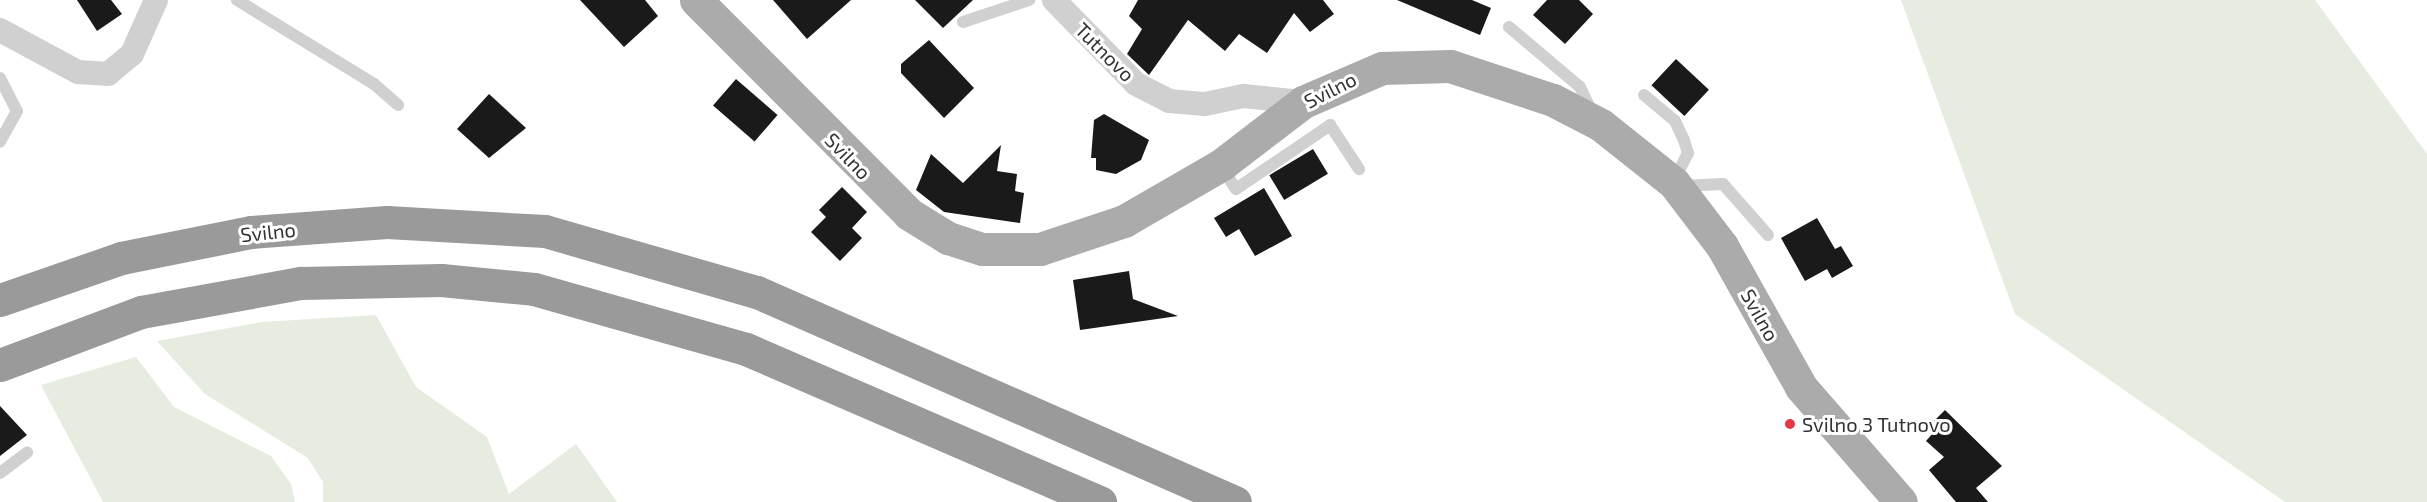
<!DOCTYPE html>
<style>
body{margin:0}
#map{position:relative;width:2427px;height:502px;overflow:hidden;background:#fff;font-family:"Exo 2",sans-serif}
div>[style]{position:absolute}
.green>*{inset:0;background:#e6ecdf}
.building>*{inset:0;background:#1a1a1a;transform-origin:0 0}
.service>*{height:12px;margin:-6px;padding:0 6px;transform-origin:6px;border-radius:6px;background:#d0d0d0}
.minor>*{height:24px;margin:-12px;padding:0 12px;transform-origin:12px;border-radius:12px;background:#d0d0d0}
.primary>*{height:33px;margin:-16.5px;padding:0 16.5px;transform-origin:16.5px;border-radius:16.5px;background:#ababab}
.motorway>*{height:33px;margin:-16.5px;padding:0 16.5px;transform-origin:16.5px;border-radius:16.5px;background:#9a9a9a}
.dots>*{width:16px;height:16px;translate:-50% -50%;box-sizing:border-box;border:3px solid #fff;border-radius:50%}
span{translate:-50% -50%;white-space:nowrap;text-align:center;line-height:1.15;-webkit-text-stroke:6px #fff;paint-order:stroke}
.street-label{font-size:20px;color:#333}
.poi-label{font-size:20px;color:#333}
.left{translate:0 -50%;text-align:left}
</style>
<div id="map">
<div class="green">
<i style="clip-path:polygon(1901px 0,2315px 0,2427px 154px,2427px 502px,2285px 502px,2015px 314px)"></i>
<i style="clip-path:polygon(376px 315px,416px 387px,487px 437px,509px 494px,576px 444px,617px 502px,323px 502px,323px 482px,308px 458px,205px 394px,157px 341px,262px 322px)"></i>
<i style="clip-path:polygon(136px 357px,174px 407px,271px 456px,291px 484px,295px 502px,103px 502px,41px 385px)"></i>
</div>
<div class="building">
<i style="clip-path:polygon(77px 0,111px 0,122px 14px,97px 31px)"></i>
<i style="clip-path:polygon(580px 0,645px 0,658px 16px,624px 47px)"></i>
<i style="clip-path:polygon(773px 0,851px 0,807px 39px)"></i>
<i style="clip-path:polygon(915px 0,973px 0,943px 28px)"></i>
<i style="clip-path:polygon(1138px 0,1323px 0,1334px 14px,1310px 32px,1294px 13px,1267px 53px,1239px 34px,1225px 51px,1188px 20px,1149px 75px,1127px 54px,1142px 29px,1129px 16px)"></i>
<i style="clip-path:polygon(1397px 0,1472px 0,1491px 8px,1480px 35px)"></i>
<i style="clip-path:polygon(1547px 0,1579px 0,1593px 14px,1565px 44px,1533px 15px)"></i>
<i style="clip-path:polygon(929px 40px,974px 88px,944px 118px,901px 73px,901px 64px)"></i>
<i style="left:1676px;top:59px;width:45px;height:36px;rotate:43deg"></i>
<i style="left:736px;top:79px;width:55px;height:35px;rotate:41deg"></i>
<i style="clip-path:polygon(489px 94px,526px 128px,489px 158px,457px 129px)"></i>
<i style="clip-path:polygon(1104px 114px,1149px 140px,1141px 160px,1116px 174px,1096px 170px,1096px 158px,1091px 158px,1094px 120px)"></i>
<i style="clip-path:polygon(1001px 145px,997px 171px,1017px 174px,1015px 191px,1024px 193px,1020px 223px,944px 212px,916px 190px,931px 154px,963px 183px)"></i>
<i style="left:1313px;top:149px;width:29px;height:51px;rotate:59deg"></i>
<i style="clip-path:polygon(842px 187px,867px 212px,852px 228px,862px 238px,840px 261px,811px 232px,826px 217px,819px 210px)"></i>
<i style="clip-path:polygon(1264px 188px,1292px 236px,1255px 256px,1239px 229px,1226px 237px,1214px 218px)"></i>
<i style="clip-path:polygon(1817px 218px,1835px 249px,1841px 246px,1853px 266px,1832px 278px,1827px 269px,1805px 281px,1781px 238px)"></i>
<i style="clip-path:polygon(1129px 271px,1133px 299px,1178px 316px,1080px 330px,1073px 280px)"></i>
<i style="clip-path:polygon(0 406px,27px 435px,0 456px)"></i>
<i style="clip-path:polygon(1945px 410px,2002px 466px,1976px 488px,1988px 502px,1956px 502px,1929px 470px,1944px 457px,1926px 441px,1933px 433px,1927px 428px)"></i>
</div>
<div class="service">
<i style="left:237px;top:0;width:161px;rotate:31.5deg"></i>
<i style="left:374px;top:84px;width:32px;rotate:41deg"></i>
<i style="left:963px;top:22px;width:70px;rotate:-18.4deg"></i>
<i style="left:1509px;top:27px;width:93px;rotate:40.2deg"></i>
<i style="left:1580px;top:87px;width:29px;rotate:65deg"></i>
<i style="left:0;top:78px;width:37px;rotate:63deg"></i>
<i style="left:17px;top:111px;width:35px;rotate:119deg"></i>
<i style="left:1644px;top:95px;width:40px;rotate:40deg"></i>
<i style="left:1675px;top:121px;width:21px;rotate:65deg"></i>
<i style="left:1684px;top:140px;width:14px;rotate:73deg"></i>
<i style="left:1688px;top:153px;width:33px;rotate:117deg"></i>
<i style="left:1221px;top:166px;width:27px;rotate:57deg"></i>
<i style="left:1236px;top:189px;width:114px;rotate:-34.2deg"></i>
<i style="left:1330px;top:125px;width:53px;rotate:56.6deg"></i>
<i style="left:1682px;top:186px;width:41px;rotate:-2.8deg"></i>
<i style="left:1723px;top:184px;width:68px;rotate:48.6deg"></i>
<i style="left:0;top:473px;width:34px;rotate:-37deg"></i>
</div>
<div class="minor">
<i style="left:1054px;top:0;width:117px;rotate:45.7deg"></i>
<i style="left:1136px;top:84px;width:37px;rotate:27deg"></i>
<i style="left:1169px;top:101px;width:36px;rotate:5deg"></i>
<i style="left:1205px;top:104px;width:39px;rotate:-12deg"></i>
<i style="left:1243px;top:96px;width:60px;rotate:5.7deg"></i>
<i style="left:0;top:30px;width:89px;rotate:28.3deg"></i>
<i style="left:78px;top:72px;width:30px;rotate:4deg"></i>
<i style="left:108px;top:74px;width:31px;rotate:-40deg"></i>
<i style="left:132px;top:54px;width:59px;rotate:-66deg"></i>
</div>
<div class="primary">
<i style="left:696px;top:0;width:302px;rotate:45.1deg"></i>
<i style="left:909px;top:214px;width:46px;rotate:31.6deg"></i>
<i style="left:948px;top:238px;width:36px;rotate:18deg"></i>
<i style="left:982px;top:249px;width:58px"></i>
<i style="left:1040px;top:249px;width:89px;rotate:-18.4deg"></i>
<i style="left:1124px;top:221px;width:112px;rotate:-30deg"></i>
<i style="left:1221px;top:165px;width:103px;rotate:-37.5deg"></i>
<i style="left:1303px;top:102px;width:86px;rotate:-23.3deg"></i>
<i style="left:1382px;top:68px;width:68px;rotate:-1.7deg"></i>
<i style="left:1450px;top:66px;width:108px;rotate:18.3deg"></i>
<i style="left:1553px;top:100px;width:54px;rotate:27.5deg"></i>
<i style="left:1601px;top:125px;width:93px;rotate:38.5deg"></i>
<i style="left:1674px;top:183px;width:79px;rotate:52.7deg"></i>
<i style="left:1722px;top:246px;width:162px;rotate:60.7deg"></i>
<i style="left:1801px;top:387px;width:152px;rotate:49deg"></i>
</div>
<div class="motorway">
<i style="left:0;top:300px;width:128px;rotate:-19.1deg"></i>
<i style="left:121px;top:258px;width:133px;rotate:-11.3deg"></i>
<i style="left:251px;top:232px;width:136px;rotate:-4.2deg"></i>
<i style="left:387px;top:222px;width:158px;rotate:3.3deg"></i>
<i style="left:545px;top:231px;width:221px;rotate:16.1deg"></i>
<i style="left:757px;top:292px;width:522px;rotate:23.72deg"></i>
<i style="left:0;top:365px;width:151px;rotate:-20.6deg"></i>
<i style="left:141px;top:312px;width:163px;rotate:-10.3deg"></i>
<i style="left:301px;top:283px;width:140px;rotate:-1.2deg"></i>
<i style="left:441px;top:280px;width:93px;rotate:5.5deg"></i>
<i style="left:534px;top:289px;width:220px;rotate:15.8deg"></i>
<i style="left:746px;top:349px;width:386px;rotate:23.4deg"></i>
</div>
<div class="dots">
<i style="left:1790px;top:424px;background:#e63946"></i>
</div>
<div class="street-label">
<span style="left:1105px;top:52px;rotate:45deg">Tutnovo</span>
<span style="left:1330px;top:90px;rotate:-27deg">Svilno</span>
<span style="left:848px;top:156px;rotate:46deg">Svilno</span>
<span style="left:268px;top:232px;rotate:-6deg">Svilno</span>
<span style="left:1760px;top:315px;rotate:61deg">Svilno</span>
</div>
<div class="poi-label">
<span class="left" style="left:1802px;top:424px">Svilno 3 Tutnovo</span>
</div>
</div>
